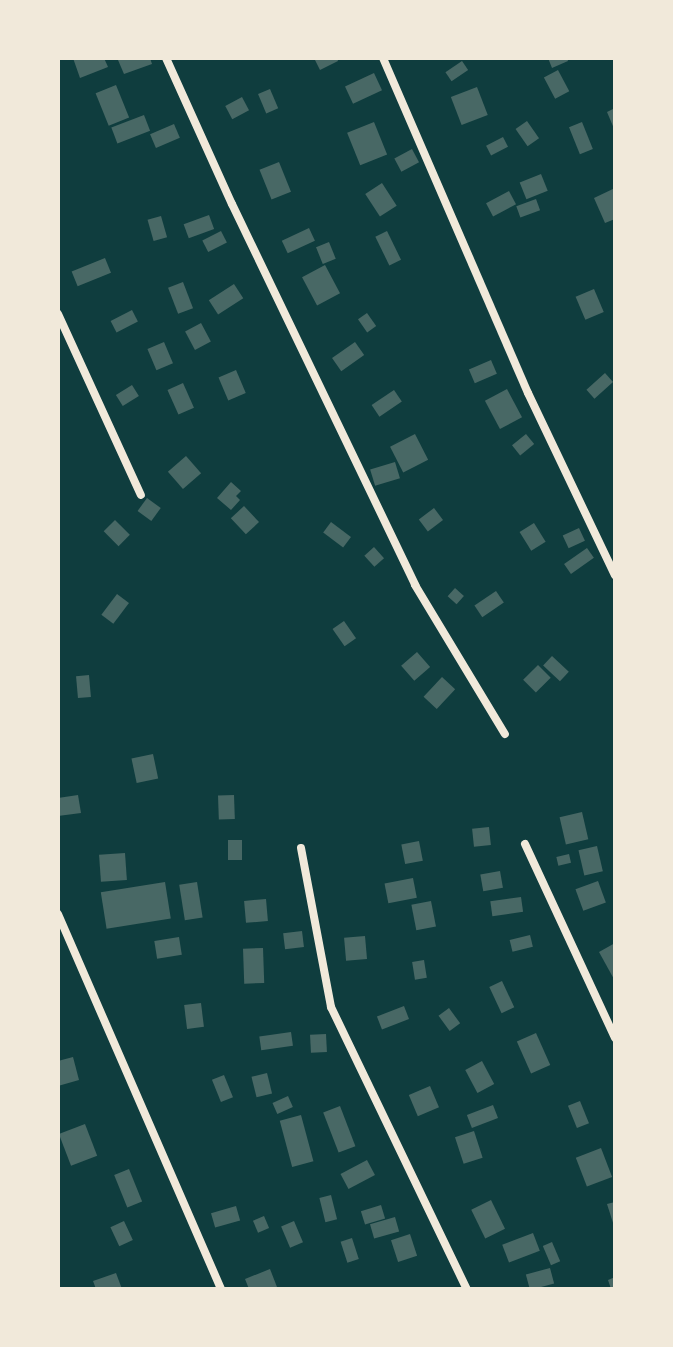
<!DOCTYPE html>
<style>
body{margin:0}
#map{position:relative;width:673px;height:1347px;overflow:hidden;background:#0f3d3e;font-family:"PT Serif",serif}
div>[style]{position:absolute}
.building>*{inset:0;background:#486865;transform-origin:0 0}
.minor>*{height:8px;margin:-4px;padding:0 4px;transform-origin:4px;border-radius:4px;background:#f1e9da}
span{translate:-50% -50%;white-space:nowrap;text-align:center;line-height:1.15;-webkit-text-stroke:6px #f1e9da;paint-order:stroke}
.frame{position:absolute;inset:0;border:60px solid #f1e9da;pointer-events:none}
</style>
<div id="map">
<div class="building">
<i style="clip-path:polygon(73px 58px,104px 58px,108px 67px,80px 78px)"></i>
<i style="clip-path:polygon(124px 58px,150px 58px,152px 64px,124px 74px,118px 60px)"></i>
<i style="clip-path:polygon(314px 58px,337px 58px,338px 61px,320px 70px)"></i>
<i style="clip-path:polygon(548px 58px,567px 58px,568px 61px,552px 68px)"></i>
<i style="left:462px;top:61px;width:11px;height:20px;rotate:56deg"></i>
<i style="left:558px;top:70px;width:24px;height:16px;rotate:62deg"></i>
<i style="left:374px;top:73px;width:19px;height:32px;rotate:65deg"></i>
<i style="left:116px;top:85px;width:35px;height:22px;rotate:68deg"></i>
<i style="left:477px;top:87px;width:30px;height:28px;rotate:69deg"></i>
<i style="left:270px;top:89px;width:21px;height:13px;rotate:67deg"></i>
<i style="left:242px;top:97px;width:15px;height:19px;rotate:62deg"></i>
<i style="clip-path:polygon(615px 108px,615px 131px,607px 112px)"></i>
<i style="left:144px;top:115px;width:17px;height:35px;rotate:69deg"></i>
<i style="left:527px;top:121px;width:21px;height:14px;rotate:55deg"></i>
<i style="left:374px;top:122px;width:35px;height:29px;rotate:68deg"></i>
<i style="left:582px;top:122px;width:29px;height:14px;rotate:68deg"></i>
<i style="left:174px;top:124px;width:15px;height:26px;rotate:67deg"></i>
<i style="left:503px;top:137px;width:11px;height:19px;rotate:63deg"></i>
<i style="left:412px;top:149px;width:15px;height:20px;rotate:62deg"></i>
<i style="left:279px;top:162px;width:32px;height:21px;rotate:68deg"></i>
<i style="left:541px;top:174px;width:18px;height:23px;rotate:68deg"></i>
<i style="left:382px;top:183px;width:27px;height:20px;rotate:57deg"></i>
<i style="clip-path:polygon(615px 188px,615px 219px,605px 223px,594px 198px)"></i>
<i style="left:509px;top:191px;width:15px;height:26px;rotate:62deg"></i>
<i style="left:536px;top:199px;width:12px;height:21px;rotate:70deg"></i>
<i style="left:209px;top:215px;width:15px;height:27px;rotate:70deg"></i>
<i style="left:161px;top:216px;width:22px;height:14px;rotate:74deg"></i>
<i style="left:309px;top:228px;width:14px;height:30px;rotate:65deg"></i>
<i style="left:221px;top:231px;width:13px;height:21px;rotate:63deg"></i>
<i style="left:387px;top:231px;width:32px;height:13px;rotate:64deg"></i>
<i style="left:329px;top:242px;width:18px;height:14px;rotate:68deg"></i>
<i style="left:105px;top:258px;width:16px;height:36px;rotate:68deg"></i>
<i style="left:325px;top:265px;width:32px;height:26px;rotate:62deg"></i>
<i style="left:183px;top:282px;width:28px;height:16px;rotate:69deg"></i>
<i style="left:234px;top:284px;width:17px;height:30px;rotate:57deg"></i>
<i style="left:594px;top:289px;width:25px;height:20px;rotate:67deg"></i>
<i style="left:132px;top:310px;width:13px;height:24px;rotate:63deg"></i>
<i style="left:367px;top:313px;width:16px;height:11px;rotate:55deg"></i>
<i style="left:201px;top:323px;width:21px;height:18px;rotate:62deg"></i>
<i style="left:164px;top:342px;width:23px;height:18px;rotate:67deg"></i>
<i style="left:355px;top:342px;width:16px;height:28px;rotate:55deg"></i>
<i style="left:491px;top:360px;width:15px;height:24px;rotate:67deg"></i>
<i style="left:236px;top:370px;width:25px;height:19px;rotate:67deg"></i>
<i style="left:605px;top:373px;width:12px;height:25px;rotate:48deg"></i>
<i style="left:183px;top:383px;width:27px;height:17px;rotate:66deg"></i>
<i style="left:132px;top:385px;width:13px;height:19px;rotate:58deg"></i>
<i style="left:507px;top:389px;width:32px;height:25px;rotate:62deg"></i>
<i style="left:394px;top:390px;width:14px;height:27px;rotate:56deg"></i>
<i style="left:415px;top:434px;width:29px;height:28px;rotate:63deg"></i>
<i style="left:526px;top:434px;width:13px;height:18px;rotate:51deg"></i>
<i style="left:186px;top:456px;width:23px;height:24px;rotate:49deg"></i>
<i style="left:395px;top:462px;width:17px;height:26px;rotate:73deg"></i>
<i style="clip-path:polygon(231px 482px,241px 491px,236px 496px,240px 500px,231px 510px,217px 498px)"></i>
<i style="left:147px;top:498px;width:17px;height:16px;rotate:36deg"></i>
<i style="left:244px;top:506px;width:22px;height:18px;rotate:47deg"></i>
<i style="left:434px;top:508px;width:15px;height:19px;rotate:53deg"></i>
<i style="left:115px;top:520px;width:21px;height:16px;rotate:45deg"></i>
<i style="left:331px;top:522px;width:25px;height:13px;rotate:37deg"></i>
<i style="left:534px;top:523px;width:22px;height:17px;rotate:58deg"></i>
<i style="left:579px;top:528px;width:14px;height:18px;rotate:65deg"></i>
<i style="left:374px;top:547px;width:15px;height:13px;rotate:48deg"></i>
<i style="left:587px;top:548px;width:12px;height:28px;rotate:55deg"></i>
<i style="left:455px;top:588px;width:12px;height:11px;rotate:42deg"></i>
<i style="left:496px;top:591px;width:14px;height:26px;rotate:56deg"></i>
<i style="left:117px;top:594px;width:15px;height:26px;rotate:37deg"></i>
<i style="left:344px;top:621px;width:21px;height:14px;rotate:55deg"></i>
<i style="left:417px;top:652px;width:20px;height:21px;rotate:49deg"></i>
<i style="left:552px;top:656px;width:23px;height:13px;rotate:43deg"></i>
<i style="left:538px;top:665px;width:18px;height:21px;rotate:45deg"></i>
<i style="left:89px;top:675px;width:22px;height:13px;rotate:85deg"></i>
<i style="left:442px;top:677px;width:18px;height:27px;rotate:43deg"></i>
<i style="left:153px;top:754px;width:25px;height:22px;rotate:78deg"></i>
<i style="clip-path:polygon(78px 795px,81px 813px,58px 816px,58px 798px)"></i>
<i style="left:234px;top:795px;width:24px;height:16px;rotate:88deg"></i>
<i style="left:582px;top:812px;width:28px;height:23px;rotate:77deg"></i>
<i style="left:489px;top:827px;width:18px;height:17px;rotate:84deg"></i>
<i style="left:228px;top:840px;width:14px;height:20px"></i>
<i style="left:419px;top:841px;width:20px;height:18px;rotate:79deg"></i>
<i style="left:597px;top:846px;width:26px;height:19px;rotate:77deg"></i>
<i style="left:125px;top:853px;width:27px;height:26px;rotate:86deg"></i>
<i style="left:569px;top:854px;width:9px;height:13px;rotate:77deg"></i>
<i style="left:500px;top:871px;width:17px;height:20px;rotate:80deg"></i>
<i style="left:413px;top:878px;width:20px;height:29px;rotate:79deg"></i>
<i style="left:598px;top:881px;width:23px;height:24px;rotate:70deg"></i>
<i style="left:165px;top:882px;width:37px;height:65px;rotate:81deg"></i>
<i style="left:197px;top:882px;width:36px;height:18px;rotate:81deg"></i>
<i style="left:521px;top:897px;width:15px;height:31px;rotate:82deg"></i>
<i style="left:266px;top:899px;width:22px;height:22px;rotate:85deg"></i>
<i style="left:431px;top:901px;width:26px;height:20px;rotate:79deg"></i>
<i style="left:302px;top:931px;width:16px;height:19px;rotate:83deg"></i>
<i style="left:530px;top:935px;width:12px;height:21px;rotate:76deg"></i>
<i style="left:365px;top:936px;width:23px;height:21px;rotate:85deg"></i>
<i style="left:179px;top:937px;width:18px;height:25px;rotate:81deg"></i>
<i style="clip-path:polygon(615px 943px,615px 981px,599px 952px)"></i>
<i style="left:263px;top:948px;width:35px;height:20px;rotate:88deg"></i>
<i style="left:424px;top:960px;width:18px;height:12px;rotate:81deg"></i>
<i style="left:502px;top:981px;width:29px;height:14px;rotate:65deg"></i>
<i style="left:201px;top:1003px;width:24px;height:17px;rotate:83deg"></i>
<i style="left:404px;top:1006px;width:14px;height:29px;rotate:69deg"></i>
<i style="left:449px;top:1008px;width:19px;height:13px;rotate:54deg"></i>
<i style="left:291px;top:1032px;width:14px;height:32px;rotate:82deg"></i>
<i style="left:536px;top:1033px;width:35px;height:21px;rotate:66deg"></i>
<i style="left:326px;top:1034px;width:18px;height:16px;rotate:87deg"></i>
<i style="clip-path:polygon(73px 1057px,79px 1080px,58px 1086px,58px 1061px)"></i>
<i style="left:482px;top:1061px;width:26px;height:19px;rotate:62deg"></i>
<i style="left:267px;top:1073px;width:21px;height:16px;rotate:76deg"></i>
<i style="left:224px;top:1075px;width:24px;height:13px;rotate:68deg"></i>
<i style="left:430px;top:1086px;width:23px;height:23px;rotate:67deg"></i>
<i style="left:288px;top:1096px;width:12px;height:17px;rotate:66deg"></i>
<i style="left:580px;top:1101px;width:24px;height:13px;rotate:68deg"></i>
<i style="left:493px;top:1105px;width:14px;height:28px;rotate:69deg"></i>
<i style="left:340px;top:1106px;width:43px;height:18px;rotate:69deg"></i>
<i style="left:301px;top:1115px;width:48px;height:22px;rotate:75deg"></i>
<i style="left:85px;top:1124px;width:34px;height:28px;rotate:69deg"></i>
<i style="left:474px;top:1131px;width:28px;height:20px;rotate:72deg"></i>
<i style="left:601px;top:1148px;width:31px;height:27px;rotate:69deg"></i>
<i style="left:367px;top:1160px;width:17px;height:30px;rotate:62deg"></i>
<i style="left:129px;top:1169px;width:35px;height:16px;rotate:68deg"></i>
<i style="left:331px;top:1195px;width:25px;height:12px;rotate:76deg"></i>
<i style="left:491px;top:1200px;width:32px;height:22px;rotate:64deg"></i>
<i style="clip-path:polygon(615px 1202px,615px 1226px,614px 1226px,607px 1204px)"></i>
<i style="left:381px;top:1205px;width:14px;height:21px;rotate:73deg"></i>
<i style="left:236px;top:1206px;width:15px;height:26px;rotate:74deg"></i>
<i style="left:264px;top:1216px;width:13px;height:12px;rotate:67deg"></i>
<i style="left:395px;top:1217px;width:15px;height:26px;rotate:74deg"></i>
<i style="left:124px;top:1221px;width:21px;height:15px;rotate:65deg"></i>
<i style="left:294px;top:1221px;width:23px;height:14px;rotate:67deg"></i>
<i style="left:533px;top:1233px;width:19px;height:33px;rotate:69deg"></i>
<i style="left:410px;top:1234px;width:23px;height:20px;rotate:72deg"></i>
<i style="left:352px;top:1238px;width:22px;height:12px;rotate:72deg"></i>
<i style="left:552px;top:1242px;width:21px;height:10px;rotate:67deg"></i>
<i style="left:550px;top:1268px;width:16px;height:25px;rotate:75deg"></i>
<i style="clip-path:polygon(270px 1269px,277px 1287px,249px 1289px,245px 1279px)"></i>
<i style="clip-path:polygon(116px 1273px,122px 1289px,96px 1289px,93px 1281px)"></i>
<i style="clip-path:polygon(615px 1277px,615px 1289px,611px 1289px,608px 1280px)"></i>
</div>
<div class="minor">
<i style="left:166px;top:58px;width:160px;rotate:65.7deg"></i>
<i style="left:232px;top:204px;width:423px;rotate:64.3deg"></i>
<i style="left:415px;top:585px;width:174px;rotate:58.9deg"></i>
<i style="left:383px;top:58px;width:365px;rotate:66.6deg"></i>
<i style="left:528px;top:393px;width:202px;rotate:64.5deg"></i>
<i style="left:58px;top:314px;width:199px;rotate:65.4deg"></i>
<i style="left:525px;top:844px;width:214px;rotate:65.1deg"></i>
<i style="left:301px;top:848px;width:162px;rotate:79.3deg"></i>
<i style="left:331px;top:1007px;width:313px;rotate:64.3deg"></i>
<i style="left:58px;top:914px;width:409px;rotate:66.5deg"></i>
</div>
<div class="frame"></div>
</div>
